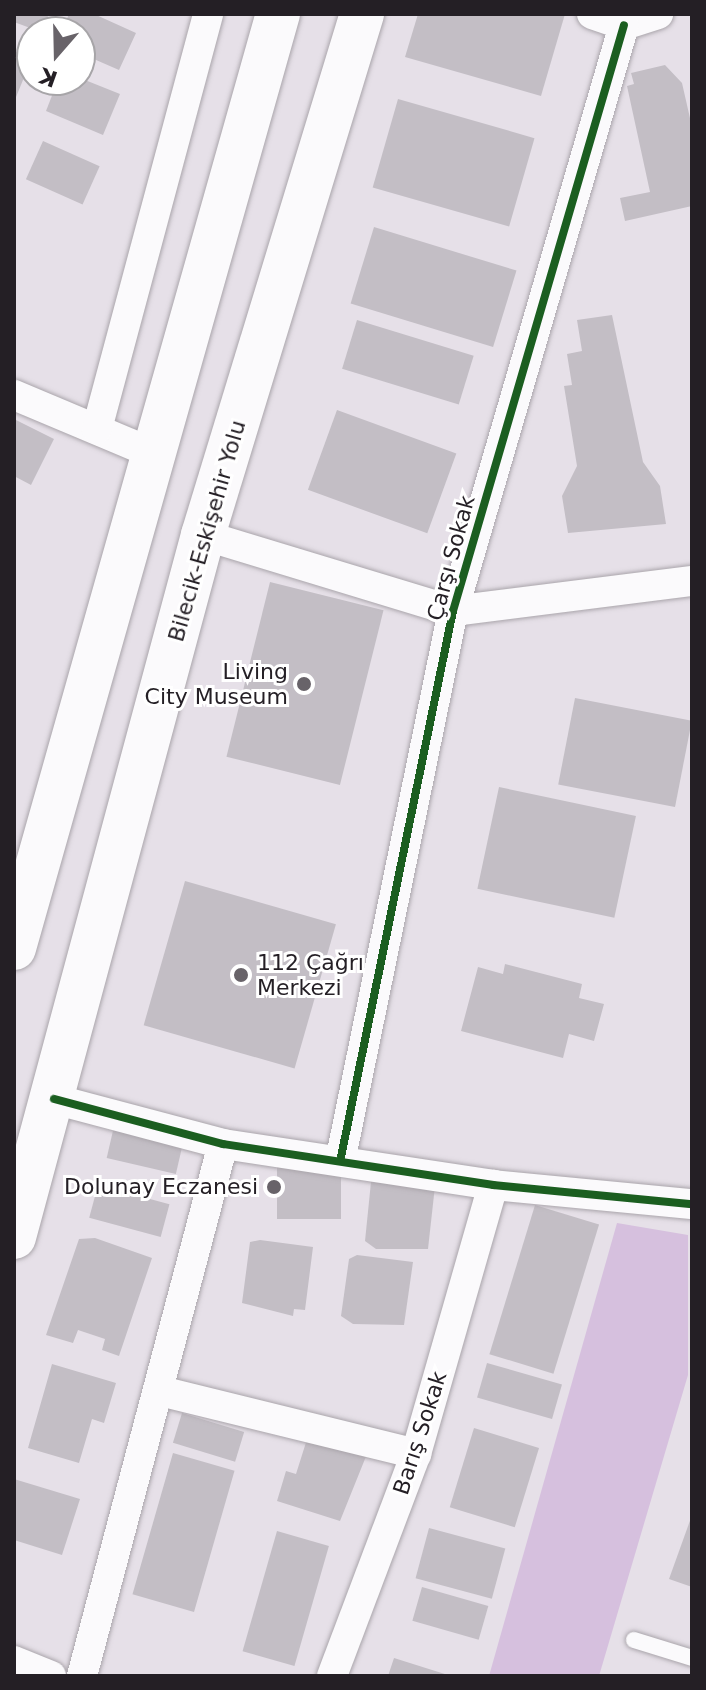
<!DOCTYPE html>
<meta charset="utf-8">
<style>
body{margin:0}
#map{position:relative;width:706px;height:1690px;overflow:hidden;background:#e6e0e8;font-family:"DejaVu Sans",sans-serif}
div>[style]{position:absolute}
.green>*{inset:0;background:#d6c0de}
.building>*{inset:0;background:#c3bec5;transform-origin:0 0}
.roads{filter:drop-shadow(0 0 2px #aaa5ab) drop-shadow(0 0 2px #aaa5ab)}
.lane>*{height:16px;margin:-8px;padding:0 8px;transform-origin:8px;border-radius:8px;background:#fbfafc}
.street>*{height:30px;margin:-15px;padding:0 15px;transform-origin:15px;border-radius:15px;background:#fbfafc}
.primary>*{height:44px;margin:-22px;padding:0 22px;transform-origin:22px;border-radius:22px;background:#fbfafc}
.cycleway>*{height:8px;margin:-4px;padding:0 4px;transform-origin:4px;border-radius:4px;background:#1b5e20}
.dots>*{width:22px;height:22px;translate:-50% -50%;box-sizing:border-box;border:4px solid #fff;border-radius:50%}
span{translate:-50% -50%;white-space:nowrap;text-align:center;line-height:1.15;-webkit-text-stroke:6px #fff;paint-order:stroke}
.street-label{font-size:22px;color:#241f25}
.poi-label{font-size:22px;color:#241f25}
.right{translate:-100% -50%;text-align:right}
.left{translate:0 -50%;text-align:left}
.frame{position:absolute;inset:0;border:16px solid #241f25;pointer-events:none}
.north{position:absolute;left:16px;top:16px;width:80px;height:80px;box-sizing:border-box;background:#fff;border:2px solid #a7a5a8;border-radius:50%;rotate:200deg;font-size:22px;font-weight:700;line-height:32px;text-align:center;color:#241f25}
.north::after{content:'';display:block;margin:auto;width:28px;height:36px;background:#686369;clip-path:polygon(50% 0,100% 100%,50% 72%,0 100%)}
</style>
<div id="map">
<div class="green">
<i style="clip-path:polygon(617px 1223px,688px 1235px,688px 1375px,599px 1676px,489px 1676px)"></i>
</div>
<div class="building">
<i style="clip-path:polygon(14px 14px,49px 14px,41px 32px,14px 22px)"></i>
<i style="clip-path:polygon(69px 14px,94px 14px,136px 33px,119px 70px,80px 53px,80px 32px,61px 32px)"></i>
<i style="clip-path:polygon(418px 14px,565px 14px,541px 96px,405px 57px)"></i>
<i style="clip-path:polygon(14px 51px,32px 58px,14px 102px)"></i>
<i style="clip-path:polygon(665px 65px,682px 83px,692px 127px,692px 206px,625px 221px,620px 198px,650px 192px,627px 86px,634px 84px,631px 73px)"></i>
<i style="clip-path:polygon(80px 78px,120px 94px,103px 135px,46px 111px,58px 80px)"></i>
<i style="left:398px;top:99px;width:142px;height:92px;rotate:16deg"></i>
<i style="left:43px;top:141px;width:62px;height:42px;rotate:24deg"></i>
<i style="left:374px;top:227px;width:149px;height:80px;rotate:17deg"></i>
<i style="clip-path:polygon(612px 315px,643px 462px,660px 486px,666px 524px,568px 533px,562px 496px,577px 466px,564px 386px,572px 385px,567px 354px,582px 351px,577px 320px)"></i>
<i style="left:357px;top:320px;width:122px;height:51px;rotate:17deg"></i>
<i style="left:337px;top:410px;width:127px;height:85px;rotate:20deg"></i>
<i style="clip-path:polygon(14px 419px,54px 439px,31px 485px,14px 476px)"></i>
<i style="left:270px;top:582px;width:117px;height:180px;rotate:14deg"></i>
<i style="left:575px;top:698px;width:119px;height:88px;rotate:11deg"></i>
<i style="left:499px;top:787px;width:140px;height:104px;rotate:12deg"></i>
<i style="left:185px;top:881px;width:157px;height:150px;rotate:16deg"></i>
<i style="clip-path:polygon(505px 964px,582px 984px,579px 998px,604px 1004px,594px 1041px,569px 1034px,563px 1058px,461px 1031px,478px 967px,503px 974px)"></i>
<i style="left:115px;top:1122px;width:71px;height:37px;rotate:13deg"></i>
<i style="left:277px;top:1160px;width:64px;height:59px"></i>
<i style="clip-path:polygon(371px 1182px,435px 1186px,428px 1249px,376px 1249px,365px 1241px)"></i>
<i style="left:98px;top:1185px;width:74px;height:34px;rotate:15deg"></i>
<i style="left:535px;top:1205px;width:67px;height:156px;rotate:17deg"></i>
<i style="clip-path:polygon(95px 1238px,152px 1258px,119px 1356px,102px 1350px,105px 1339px,78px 1330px,73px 1343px,46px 1335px,79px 1239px)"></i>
<i style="clip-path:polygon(260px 1240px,313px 1247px,305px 1310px,294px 1309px,293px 1316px,242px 1303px,250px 1242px)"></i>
<i style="clip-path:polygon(357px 1255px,413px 1262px,404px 1325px,353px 1324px,341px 1316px,349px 1259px)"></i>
<i style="left:487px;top:1363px;width:78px;height:36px;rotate:16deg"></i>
<i style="clip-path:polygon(52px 1364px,116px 1383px,104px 1423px,92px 1419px,79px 1463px,28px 1448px)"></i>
<i style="left:182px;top:1413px;width:65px;height:31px;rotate:17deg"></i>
<i style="left:474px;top:1428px;width:68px;height:83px;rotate:17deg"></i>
<i style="clip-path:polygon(308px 1436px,367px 1454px,340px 1521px,277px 1501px,286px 1471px,296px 1474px)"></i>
<i style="left:173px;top:1453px;width:64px;height:147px;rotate:16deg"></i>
<i style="clip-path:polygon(14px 1479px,80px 1499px,62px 1555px,14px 1540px)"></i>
<i style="clip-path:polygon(692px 1515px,692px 1587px,669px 1579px)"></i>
<i style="left:429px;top:1528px;width:79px;height:52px;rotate:15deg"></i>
<i style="left:277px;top:1531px;width:54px;height:125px;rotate:16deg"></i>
<i style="left:422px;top:1587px;width:69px;height:35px;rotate:16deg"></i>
<i style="clip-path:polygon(394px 1658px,448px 1675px,448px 1676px,388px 1676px)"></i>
</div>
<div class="roads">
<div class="lane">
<i style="left:634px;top:1640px;width:61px;rotate:17.2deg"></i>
</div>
<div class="street">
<i style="left:592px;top:14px;width:34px;rotate:19deg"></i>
<i style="left:624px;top:25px;width:36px;rotate:-18deg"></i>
<i style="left:14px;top:395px;width:150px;rotate:22.8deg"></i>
<i style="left:97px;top:429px;width:430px;rotate:-75deg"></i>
<i style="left:203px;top:535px;width:261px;rotate:16.9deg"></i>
<i style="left:453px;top:611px;width:241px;rotate:-7.2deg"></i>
<i style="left:54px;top:1099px;width:175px;rotate:14.9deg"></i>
<i style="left:223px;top:1144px;width:273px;rotate:8.6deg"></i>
<i style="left:493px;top:1185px;width:200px;rotate:5.5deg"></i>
<i style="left:341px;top:1157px;width:557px;rotate:-78.41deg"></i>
<i style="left:453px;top:611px;width:610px;rotate:-73.73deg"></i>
<i style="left:160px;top:1391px;width:264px;rotate:13.8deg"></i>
<i style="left:14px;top:1661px;width:40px;rotate:22deg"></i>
<i style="left:82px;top:1676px;width:550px;rotate:-75.16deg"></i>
<i style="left:332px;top:1676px;width:237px;rotate:-69.3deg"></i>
<i style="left:416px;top:1454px;width:280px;rotate:-74deg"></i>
</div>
<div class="primary">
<i style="left:14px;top:948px;width:971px;rotate:-74.22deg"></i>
<i style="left:14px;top:1237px;width:727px;rotate:-74.93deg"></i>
<i style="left:203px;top:535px;width:545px;rotate:-73.03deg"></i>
</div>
</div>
<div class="cycleway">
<i style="left:54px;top:1099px;width:175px;rotate:14.9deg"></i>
<i style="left:223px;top:1144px;width:273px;rotate:8.6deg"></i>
<i style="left:493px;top:1185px;width:200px;rotate:5.5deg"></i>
<i style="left:341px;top:1157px;width:557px;rotate:-78.41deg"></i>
<i style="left:453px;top:611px;width:610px;rotate:-73.73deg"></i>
</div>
<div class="dots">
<i style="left:304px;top:684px;background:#686369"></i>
<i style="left:241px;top:975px;background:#686369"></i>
<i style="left:274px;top:1187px;background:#686369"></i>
</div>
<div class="street-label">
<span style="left:207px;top:531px;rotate:-74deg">Bilecik-Eskişehir Yolu</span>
<span style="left:451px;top:558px;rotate:-75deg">Çarşı Sokak</span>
<span style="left:420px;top:1433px;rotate:-72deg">Barış Sokak</span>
</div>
<div class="poi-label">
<span class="right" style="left:288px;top:684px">Living<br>City Museum</span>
<span class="left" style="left:257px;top:975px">112 Çağrı<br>Merkezi</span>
<span class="right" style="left:258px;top:1187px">Dolunay Eczanesi</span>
</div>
<div class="frame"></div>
<div class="north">K</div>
</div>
